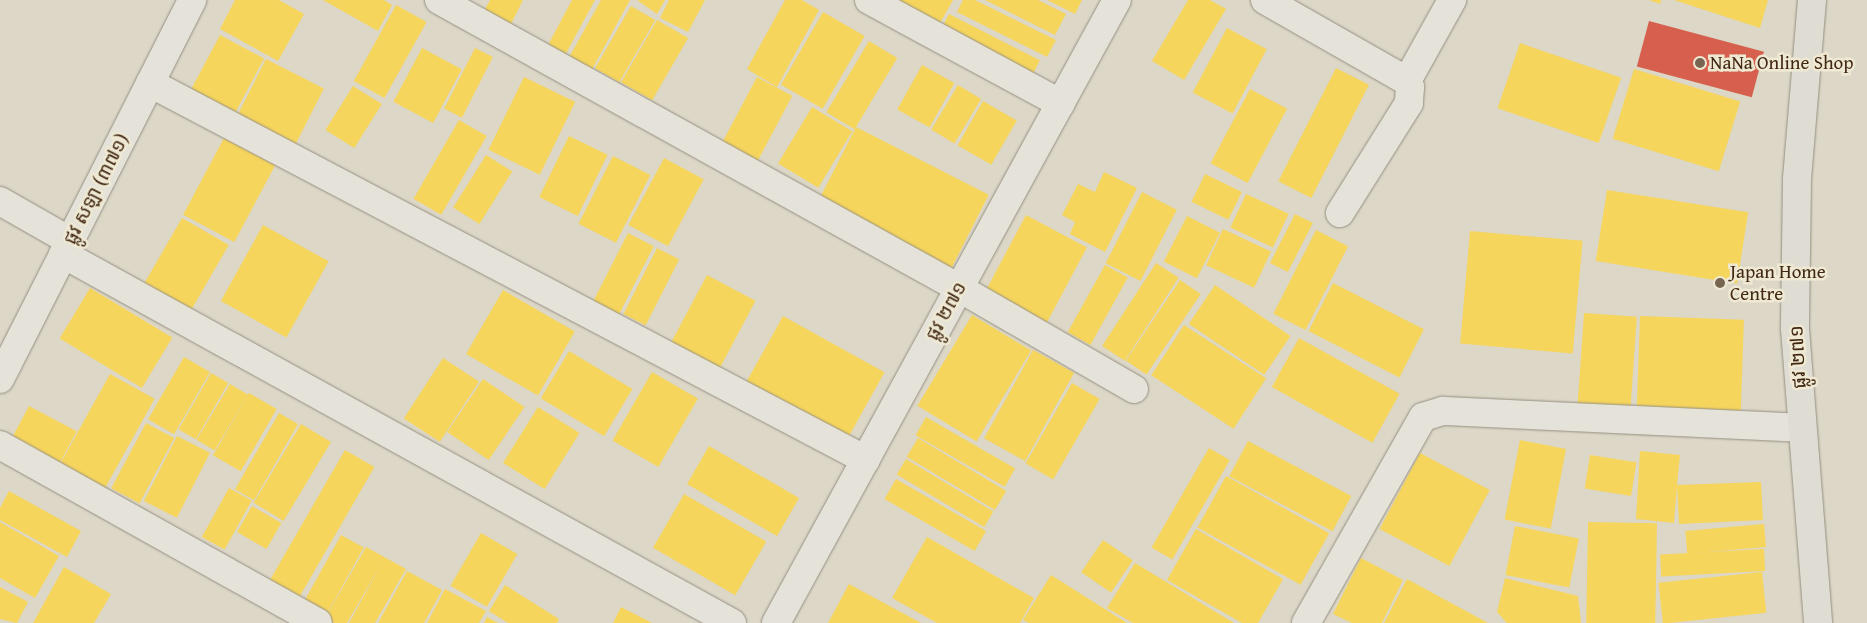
<!DOCTYPE html>
<meta charset="utf-8">
<style>
body{margin:0}
#map{position:relative;width:1867px;height:623px;overflow:hidden;background:#dcd7c6;font-family:"Gentium Book Plus","Noto Sans Khmer",serif}
div>[style]{position:absolute}
.homes>*{inset:0;background:#f6d55c;transform-origin:0 0}
.shops>*{inset:0;background:#d6604d;transform-origin:0 0}
.roads{filter:drop-shadow(0 0 1px #958f83) drop-shadow(0 0 1px #958f83)}
.street>*{height:28px;margin:-14px;padding:0 14px;transform-origin:14px;border-radius:14px;background:#e4e2d9}
.secondary>*{height:28px;margin:-14px;padding:0 14px;transform-origin:14px;border-radius:14px;background:#e4e2d9}
.primary>*{height:28px;margin:-14px;padding:0 14px;transform-origin:14px;border-radius:14px;background:#dfddd3}
.dots>*{width:14px;height:14px;translate:-50% -50%;box-sizing:border-box;border:2px solid #efe9d3;border-radius:50%}
span{translate:-50% -50%;white-space:nowrap;text-align:center;line-height:1.15;-webkit-text-stroke:5px #efe9d3;paint-order:stroke}
.poi-label{font-size:19px;color:#412813}
.left{translate:0 -50%;text-align:left}
.street-label{font-size:19px;color:#412813}
</style>
<div id="map">
<div class="homes">
<i style="clip-path:polygon(235px 0,279px 0,304px 14px,278px 61px,220px 29px)"></i>
<i style="clip-path:polygon(323px 0,384px 0,392px 5px,378px 31px)"></i>
<i style="clip-path:polygon(490px 0,523px 0,508px 30px,481px 17px)"></i>
<i style="clip-path:polygon(572px 0,595px 0,564px 57px,546px 49px)"></i>
<i style="clip-path:polygon(601px 0,630px 0,590px 73px,567px 61px)"></i>
<i style="clip-path:polygon(637px 0,665px 0,657px 14px)"></i>
<i style="clip-path:polygon(669px 0,705px 0,688px 32px,660px 18px)"></i>
<i style="clip-path:polygon(785px 0,802px 0,819px 10px,777px 87px,747px 69px)"></i>
<i style="clip-path:polygon(882px 0,953px 0,935px 32px)"></i>
<i style="clip-path:polygon(963px 0,975px 0,1056px 40px,1047px 57px,957px 12px)"></i>
<i style="clip-path:polygon(985px 0,1038px 0,1066px 14px,1055px 35px)"></i>
<i style="clip-path:polygon(1047px 0,1082px 0,1075px 14px)"></i>
<i style="clip-path:polygon(1188px 0,1210px 0,1226px 9px,1184px 80px,1152px 61px)"></i>
<i style="clip-path:polygon(1649px 0,1661px 0,1660px 4px)"></i>
<i style="clip-path:polygon(1674px 0,1768px 0,1760px 28px)"></i>
<i style="left:396px;top:5px;width:35px;height:87px;rotate:29deg"></i>
<i style="left:631px;top:6px;width:28px;height:72px;rotate:30deg"></i>
<i style="left:823px;top:12px;width:48px;height:84px;rotate:30deg"></i>
<i style="left:949px;top:14px;width:102px;height:18px;rotate:27deg"></i>
<i style="left:657px;top:20px;width:36px;height:72px;rotate:30deg"></i>
<i style="left:1227px;top:28px;width:45px;height:73px;rotate:28deg"></i>
<i style="left:220px;top:35px;width:50px;height:67px;rotate:28deg"></i>
<i style="left:869px;top:41px;width:33px;height:83px;rotate:31deg"></i>
<i style="left:1520px;top:43px;width:107px;height:69px;rotate:19deg"></i>
<i style="left:422px;top:48px;width:45px;height:61px;rotate:28deg"></i>
<i style="left:475px;top:48px;width:20px;height:68px;rotate:27deg"></i>
<i style="left:266px;top:59px;width:65px;height:67px;rotate:27deg"></i>
<i style="left:922px;top:65px;width:37px;height:51px;rotate:29deg"></i>
<i style="left:1336px;top:68px;width:37px;height:127px;rotate:27deg"></i>
<i style="left:1634px;top:69px;width:111px;height:73px;rotate:17deg"></i>
<i style="left:524px;top:77px;width:57px;height:81px;rotate:26deg"></i>
<i style="left:757px;top:77px;width:40px;height:80px;rotate:28deg"></i>
<i style="left:958px;top:85px;width:27px;height:52px;rotate:31deg"></i>
<i style="left:353px;top:86px;width:34px;height:52px;rotate:32deg"></i>
<i style="left:1250px;top:89px;width:42px;height:84px;rotate:28deg"></i>
<i style="left:983px;top:101px;width:39px;height:51px;rotate:30deg"></i>
<i style="left:812px;top:107px;width:47px;height:66px;rotate:31deg"></i>
<i style="left:459px;top:120px;width:32px;height:91px;rotate:30deg"></i>
<i style="left:856px;top:127px;width:149px;height:85px;rotate:27deg"></i>
<i style="left:569px;top:136px;width:43px;height:68px;rotate:26deg"></i>
<i style="left:224px;top:138px;width:58px;height:87px;rotate:28deg"></i>
<i style="left:486px;top:155px;width:31px;height:62px;rotate:32deg"></i>
<i style="left:613px;top:156px;width:42px;height:76px;rotate:27deg"></i>
<i style="left:664px;top:158px;width:45px;height:76px;rotate:28deg"></i>
<i style="clip-path:polygon(1104px 172px,1137px 188px,1105px 252px,1070px 234px,1075px 222px,1062px 215px,1078px 184px,1095px 192px)"></i>
<i style="left:1205px;top:174px;width:41px;height:31px;rotate:26deg"></i>
<i style="left:1607px;top:190px;width:143px;height:72px;rotate:9deg"></i>
<i style="left:1142px;top:192px;width:39px;height:80px;rotate:27deg"></i>
<i style="left:1246px;top:194px;width:47px;height:37px;rotate:25deg"></i>
<i style="left:1295px;top:214px;width:20px;height:55px;rotate:27deg"></i>
<i style="left:1026px;top:215px;width:69px;height:90px;rotate:28deg"></i>
<i style="left:1187px;top:216px;width:37px;height:51px;rotate:27deg"></i>
<i style="left:182px;top:218px;width:54px;height:78px;rotate:30deg"></i>
<i style="left:263px;top:225px;width:75px;height:87px;rotate:29deg"></i>
<i style="left:1223px;top:229px;width:53px;height:40px;rotate:25deg"></i>
<i style="left:1316px;top:230px;width:36px;height:94px;rotate:27deg"></i>
<i style="left:1470px;top:231px;width:113px;height:113px;rotate:5deg"></i>
<i style="left:628px;top:233px;width:29px;height:81px;rotate:27deg"></i>
<i style="left:657px;top:248px;width:25px;height:74px;rotate:27deg"></i>
<i style="left:1156px;top:263px;width:27px;height:99px;rotate:33deg"></i>
<i style="left:1105px;top:265px;width:26px;height:77px;rotate:29deg"></i>
<i style="left:707px;top:275px;width:55px;height:84px;rotate:28deg"></i>
<i style="left:1180px;top:280px;width:25px;height:97px;rotate:34deg"></i>
<i style="left:1333px;top:283px;width:102px;height:54px;rotate:27deg"></i>
<i style="left:1215px;top:285px;width:91px;height:47px;rotate:34deg"></i>
<i style="left:90px;top:288px;width:96px;height:59px;rotate:31deg"></i>
<i style="left:503px;top:290px;width:83px;height:74px;rotate:30deg"></i>
<i style="left:1584px;top:313px;width:53px;height:91px;rotate:4deg"></i>
<i style="left:972px;top:315px;width:69px;height:106px;rotate:31deg"></i>
<i style="left:783px;top:316px;width:116px;height:77px;rotate:29deg"></i>
<i style="left:1640px;top:316px;width:104px;height:95px;rotate:2deg"></i>
<i style="left:1184px;top:325px;width:98px;height:60px;rotate:33deg"></i>
<i style="left:1299px;top:338px;width:115px;height:56px;rotate:29deg"></i>
<i style="left:1033px;top:350px;width:47px;height:101px;rotate:29deg"></i>
<i style="left:569px;top:351px;width:74px;height:55px;rotate:31deg"></i>
<i style="left:184px;top:357px;width:30px;height:72px;rotate:30deg"></i>
<i style="left:443px;top:358px;width:43px;height:72px;rotate:33deg"></i>
<i style="left:652px;top:372px;width:53px;height:79px;rotate:30deg"></i>
<i style="left:211px;top:373px;width:20px;height:65px;rotate:30deg"></i>
<i style="left:110px;top:374px;width:51px;height:111px;rotate:29deg"></i>
<i style="left:483px;top:379px;width:50px;height:64px;rotate:34deg"></i>
<i style="left:1072px;top:383px;width:32px;height:93px;rotate:30deg"></i>
<i style="left:230px;top:384px;width:21px;height:65px;rotate:31deg"></i>
<i style="left:249px;top:393px;width:32px;height:72px;rotate:30deg"></i>
<i style="left:29px;top:406px;width:54px;height:42px;rotate:28deg"></i>
<i style="left:538px;top:407px;width:49px;height:66px;rotate:32deg"></i>
<i style="left:279px;top:413px;width:22px;height:88px;rotate:30deg"></i>
<i style="left:926px;top:417px;width:103px;height:21px;rotate:30deg"></i>
<i style="left:146px;top:423px;width:32px;height:74px;rotate:28deg"></i>
<i style="left:301px;top:424px;width:35px;height:92px;rotate:31deg"></i>
<i style="left:177px;top:436px;width:37px;height:73px;rotate:27deg"></i>
<i style="left:918px;top:438px;width:103px;height:22px;rotate:31deg"></i>
<i style="left:1520px;top:440px;width:47px;height:81px;rotate:11deg"></i>
<i style="left:1248px;top:441px;width:117px;height:40px;rotate:28deg"></i>
<i style="left:709px;top:446px;width:104px;height:44px;rotate:30deg"></i>
<i style="left:1209px;top:448px;width:24px;height:115px;rotate:30deg"></i>
<i style="left:345px;top:450px;width:34px;height:157px;rotate:30deg"></i>
<i style="clip-path:polygon(1640px 451px,1680px 455px,1677px 485px,1761px 482px,1763px 520px,1679px 524px,1677px 486px,1674px 523px,1636px 519px)"></i>
<i style="left:1420px;top:453px;width:79px;height:86px;rotate:28deg"></i>
<i style="left:1590px;top:455px;width:47px;height:34px;rotate:9deg"></i>
<i style="left:906px;top:459px;width:102px;height:18px;rotate:31deg"></i>
<i style="left:1226px;top:476px;width:118px;height:59px;rotate:29deg"></i>
<i style="left:896px;top:479px;width:104px;height:23px;rotate:30deg"></i>
<i style="left:229px;top:488px;width:26px;height:56px;rotate:29deg"></i>
<i style="clip-path:polygon(9px 491px,81px 531px,67px 557px,0 520px,0 508px)"></i>
<i style="left:684px;top:494px;width:95px;height:62px;rotate:30deg"></i>
<i style="left:252px;top:506px;width:34px;height:30px;rotate:30deg"></i>
<i style="clip-path:polygon(0 522px,59px 556px,35px 598px,0 578px)"></i>
<i style="left:1588px;top:522px;width:69px;height:101px;rotate:1deg"></i>
<i style="left:1764px;top:524px;width:23px;height:79px;rotate:85deg"></i>
<i style="left:1515px;top:526px;width:65px;height:50px;rotate:11deg"></i>
<i style="clip-path:polygon(1196px 529px,1283px 579px,1258px 623px,1242px 623px,1167px 580px)"></i>
<i style="left:481px;top:533px;width:42px;height:61px;rotate:30deg"></i>
<i style="left:341px;top:535px;width:26px;height:79px;rotate:29deg"></i>
<i style="clip-path:polygon(927px 537px,1034px 598px,1020px 623px,937px 623px,892px 598px)"></i>
<i style="left:1103px;top:540px;width:36px;height:39px;rotate:34deg"></i>
<i style="clip-path:polygon(366px 547px,406px 569px,375px 623px,349px 623px,382px 563px,347px 623px,334px 623px,325px 618px)"></i>
<i style="left:1764px;top:549px;width:22px;height:104px;rotate:87deg"></i>
<i style="clip-path:polygon(1361px 558px,1403px 580px,1382px 623px,1352px 623px,1333px 614px)"></i>
<i style="clip-path:polygon(1135px 563px,1234px 623px,1133px 623px,1107px 608px)"></i>
<i style="clip-path:polygon(64px 567px,111px 594px,94px 623px,33px 623px)"></i>
<i style="clip-path:polygon(407px 571px,442px 590px,424px 623px,378px 623px)"></i>
<i style="left:1762px;top:572px;width:41px;height:104px;rotate:84deg"></i>
<i style="clip-path:polygon(1051px 575px,1127px 623px,1029px 623px,1023px 620px)"></i>
<i style="clip-path:polygon(1505px 578px,1578px 596px,1581px 623px,1507px 623px,1497px 612px)"></i>
<i style="clip-path:polygon(1407px 579px,1488px 623px,1384px 623px)"></i>
<i style="clip-path:polygon(849px 584px,921px 623px,828px 623px)"></i>
<i style="clip-path:polygon(505px 585px,559px 619px,557px 623px,508px 623px,489px 611px)"></i>
<i style="clip-path:polygon(0 587px,28px 602px,17px 623px,0 619px)"></i>
<i style="clip-path:polygon(445px 589px,486px 611px,479px 623px,427px 623px)"></i>
<i style="clip-path:polygon(621px 607px,652px 623px,613px 623px)"></i>
<i style="clip-path:polygon(487px 617px,498px 623px,484px 623px)"></i>
</div>
<div class="shops">
<i style="left:1649px;top:21px;width:119px;height:47px;rotate:15deg"></i>
</div>
<div class="roads">
<div class="street">
<i style="left:439px;top:0;width:594px;rotate:28.98deg"></i>
<i style="left:959px;top:288px;width:202px;rotate:30deg"></i>
<i style="left:869px;top:0;width:218px;rotate:28.4deg"></i>
<i style="left:1265px;top:0;width:163px;rotate:29.7deg"></i>
<i style="left:1407px;top:81px;width:7px;rotate:63deg"></i>
<i style="left:1410px;top:87px;width:16px;rotate:94deg"></i>
<i style="left:1409px;top:103px;width:130px;rotate:122.1deg"></i>
<i style="left:1407px;top:81px;width:93px;rotate:-60.9deg"></i>
<i style="left:150px;top:83px;width:809px;rotate:27.77deg"></i>
<i style="left:0;top:201px;width:81px;rotate:29.7deg"></i>
<i style="left:63px;top:254px;width:764px;rotate:28.88deg"></i>
<i style="left:0;top:445px;width:364px;rotate:29.2deg"></i>
<i style="left:776px;top:623px;width:710px;rotate:-61.31deg"></i>
<i style="left:1306px;top:623px;width:237px;rotate:-60.4deg"></i>
<i style="left:1423px;top:417px;width:21px;rotate:-17deg"></i>
<i style="left:1443px;top:411px;width:359px;rotate:2.7deg"></i>
</div>
<div class="secondary">
<i style="left:0;top:379px;width:425px;rotate:-63.1deg"></i>
</div>
<div class="primary">
<i style="left:1812px;top:0;width:180px;rotate:94.8deg"></i>
<i style="left:1797px;top:179px;width:150px;rotate:90.8deg"></i>
<i style="left:1795px;top:329px;width:295px;rotate:85.5deg"></i>
</div>
</div>
<div class="dots">
<i style="left:1700px;top:63px;background:#776552"></i>
<i style="left:1720px;top:283px;background:#776552"></i>
</div>
<div class="poi-label">
<span class="left" style="left:1710px;top:63px">NaNa Online Shop</span>
<span class="left" style="left:1730px;top:283px">Japan Home<br>Centre</span>
</div>
<div class="street-label">
<span style="left:96px;top:189px;rotate:-63deg">ផ្លូវ សឡា (៣៧១)</span>
<span style="left:946px;top:311px;rotate:-61deg">ផ្លូវ ២៧១</span>
<span style="left:1798px;top:357px;rotate:-93deg">ផ្លូវ ២៧១</span>
</div>
</div>
